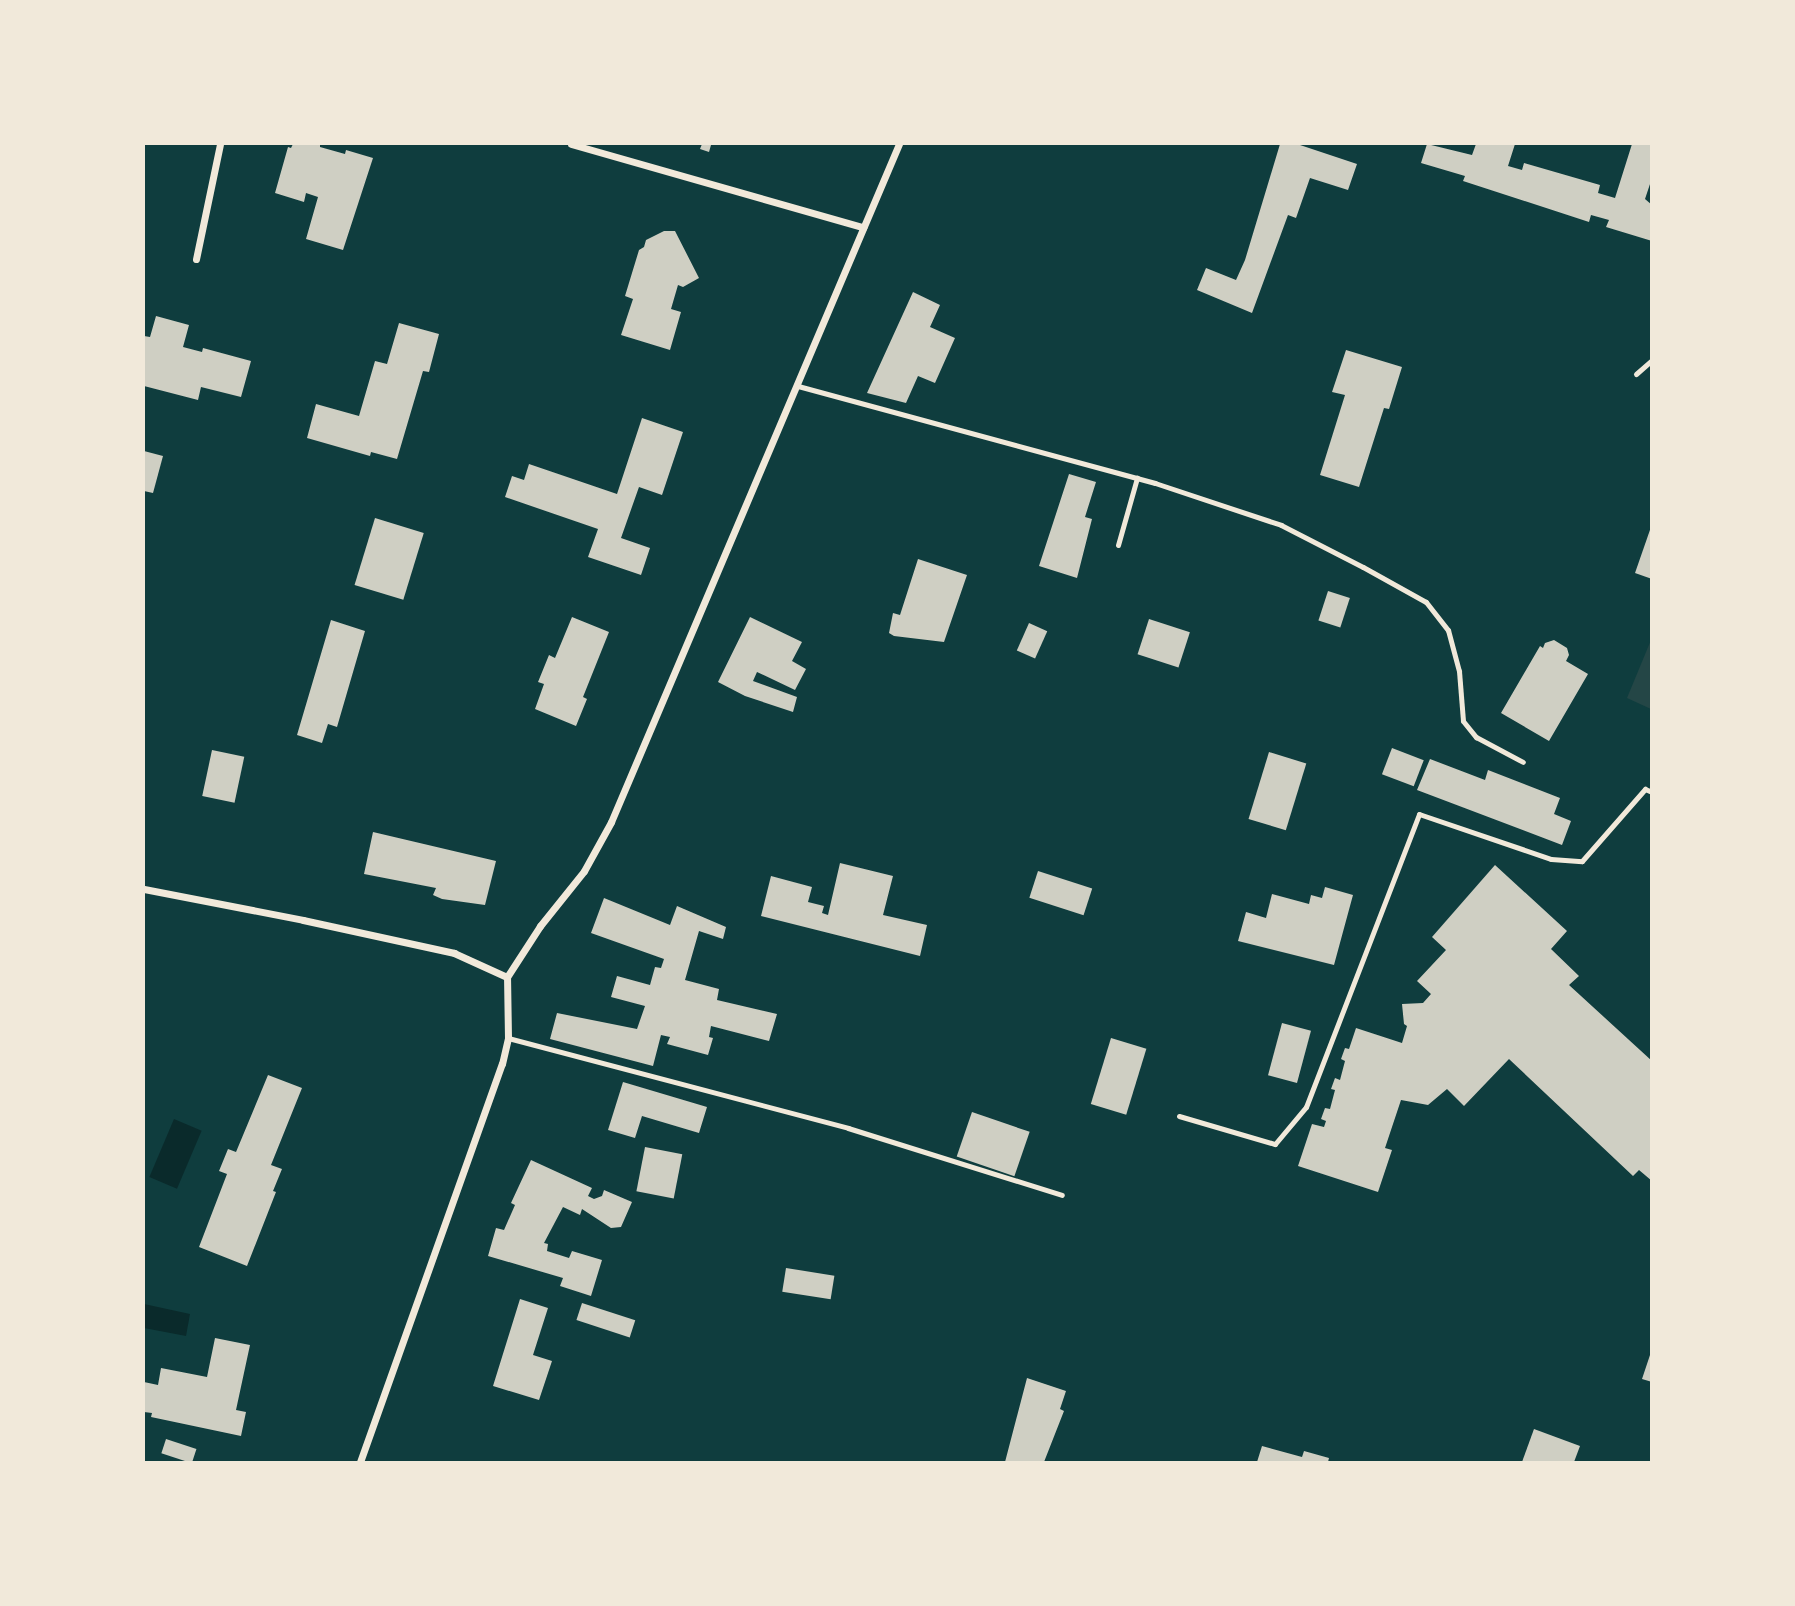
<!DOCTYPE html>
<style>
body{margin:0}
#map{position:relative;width:1795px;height:1606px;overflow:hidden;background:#0f3d3e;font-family:Rubik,sans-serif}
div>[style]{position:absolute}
.green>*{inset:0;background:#244646}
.water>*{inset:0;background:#0a2a2b;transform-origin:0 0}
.building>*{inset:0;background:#cfcfc3;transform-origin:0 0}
.service>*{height:5px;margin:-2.5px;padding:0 2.5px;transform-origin:2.5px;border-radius:2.5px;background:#f1e9da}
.minor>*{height:7px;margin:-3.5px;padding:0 3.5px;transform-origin:3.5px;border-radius:3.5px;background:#f1e9da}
span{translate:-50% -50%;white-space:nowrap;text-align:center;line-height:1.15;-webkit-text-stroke:7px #f1e9da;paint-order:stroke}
.frame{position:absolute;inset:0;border:145px solid #f1e9da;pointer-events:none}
</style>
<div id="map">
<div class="green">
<i style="clip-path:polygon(1651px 640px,1651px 709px,1627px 698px)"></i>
</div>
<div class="water">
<i style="left:174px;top:1119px;width:30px;height:63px;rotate:23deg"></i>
<i style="clip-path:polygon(144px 1304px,190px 1314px,186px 1336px,144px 1328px)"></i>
</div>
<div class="building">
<i style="clip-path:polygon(293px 144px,320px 144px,320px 147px,345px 154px,346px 150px,373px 158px,343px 250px,306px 239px,318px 197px,306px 193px,304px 202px,275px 193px,288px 147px,291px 148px)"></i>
<i style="clip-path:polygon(702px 144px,711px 145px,709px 152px,700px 149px)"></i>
<i style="clip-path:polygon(1280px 144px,1297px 144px,1357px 164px,1348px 190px,1310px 178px,1296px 218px,1288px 215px,1252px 313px,1197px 290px,1206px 268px,1236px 280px,1245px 260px)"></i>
<i style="clip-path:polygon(1427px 144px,1472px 155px,1476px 144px,1515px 144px,1508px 166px,1522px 170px,1524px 163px,1600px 185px,1598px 193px,1615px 198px,1632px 144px,1652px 144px,1652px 178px,1645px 199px,1652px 205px,1652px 241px,1606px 227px,1609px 220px,1591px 215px,1589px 222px,1463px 181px,1465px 176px,1421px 163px)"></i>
<i style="clip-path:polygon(664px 231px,675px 231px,699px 278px,683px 287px,678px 285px,671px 309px,681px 312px,670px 350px,621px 335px,633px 299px,625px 296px,639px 250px,644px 247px,646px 240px)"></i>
<i style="clip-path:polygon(913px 292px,940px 305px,930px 327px,955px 338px,935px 383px,918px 376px,906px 403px,867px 393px)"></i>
<i style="clip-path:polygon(156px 316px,189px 325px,183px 347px,202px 352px,203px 348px,251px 361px,241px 397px,201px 387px,198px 400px,144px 386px,144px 336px,150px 337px)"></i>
<i style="clip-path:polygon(399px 323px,439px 334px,429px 372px,423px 371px,397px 459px,371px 452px,370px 456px,307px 438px,316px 404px,359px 416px,375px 361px,387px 364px)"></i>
<i style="clip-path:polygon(1346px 350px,1402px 367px,1389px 409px,1384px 408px,1359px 487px,1320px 475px,1345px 395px,1332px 392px)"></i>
<i style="clip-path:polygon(642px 418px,683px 432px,662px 495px,639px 487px,621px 538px,650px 548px,641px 575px,588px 557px,598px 529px,505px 497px,512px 476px,524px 480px,529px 464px,617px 494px)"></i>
<i style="clip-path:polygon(144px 451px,163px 456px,153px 493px,144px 491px)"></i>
<i style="clip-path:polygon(1069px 474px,1096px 482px,1085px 517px,1092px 519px,1077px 578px,1039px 566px)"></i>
<i style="left:375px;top:518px;width:51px;height:70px;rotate:17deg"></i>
<i style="clip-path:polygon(1651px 527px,1652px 528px,1652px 579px,1635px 573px)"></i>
<i style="clip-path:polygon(918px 559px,967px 575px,944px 642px,894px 636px,889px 633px,893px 613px,900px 615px)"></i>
<i style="left:1328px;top:591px;width:23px;height:31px;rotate:18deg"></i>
<i style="clip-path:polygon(572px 617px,609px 632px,583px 697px,587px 699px,576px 726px,535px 709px,544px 684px,538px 682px,549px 655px,555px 658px)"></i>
<i style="clip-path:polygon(750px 617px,802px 642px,792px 661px,806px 669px,795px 690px,757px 672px,753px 681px,797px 697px,793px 712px,745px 696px,718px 682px)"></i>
<i style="left:1149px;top:619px;width:43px;height:37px;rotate:18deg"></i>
<i style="clip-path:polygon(331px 620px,365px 631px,337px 727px,328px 724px,322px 743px,297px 735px)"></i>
<i style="left:1029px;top:623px;width:20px;height:30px;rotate:24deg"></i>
<i style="clip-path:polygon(1554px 640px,1567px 648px,1569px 655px,1566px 661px,1588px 674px,1549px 741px,1501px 713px,1540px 646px,1543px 648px,1545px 643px)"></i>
<i style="left:1392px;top:748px;width:34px;height:28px;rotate:21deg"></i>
<i style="left:212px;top:750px;width:33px;height:47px;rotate:12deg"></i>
<i style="left:1269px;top:752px;width:39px;height:70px;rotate:17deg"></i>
<i style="clip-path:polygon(1430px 759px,1485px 780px,1488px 770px,1560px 798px,1554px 814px,1571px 821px,1562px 845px,1417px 790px)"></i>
<i style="clip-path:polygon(373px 832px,496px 861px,485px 905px,442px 899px,433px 895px,436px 888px,364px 874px)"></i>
<i style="clip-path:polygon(840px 863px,893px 876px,883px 915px,927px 925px,920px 956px,761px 916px,771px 876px,812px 887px,808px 902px,824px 906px,822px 913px,828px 915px)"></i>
<i style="clip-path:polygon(1495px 865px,1567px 931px,1551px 949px,1579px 976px,1569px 985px,1652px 1061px,1652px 1181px,1639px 1170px,1633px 1176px,1509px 1059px,1464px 1106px,1447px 1089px,1428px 1105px,1401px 1100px,1385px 1148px,1392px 1150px,1378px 1192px,1298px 1166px,1312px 1124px,1324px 1127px,1326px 1121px,1321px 1119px,1325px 1108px,1330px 1109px,1335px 1090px,1331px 1089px,1335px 1078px,1340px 1080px,1345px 1061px,1341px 1059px,1345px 1048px,1349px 1049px,1356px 1028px,1402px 1043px,1407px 1026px,1404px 1024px,1402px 1004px,1423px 1003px,1431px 994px,1417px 981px,1446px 950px,1432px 937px)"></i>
<i style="left:1038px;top:871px;width:57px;height:28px;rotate:18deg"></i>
<i style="clip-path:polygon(1325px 887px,1353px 895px,1334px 965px,1238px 941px,1246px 912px,1266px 918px,1272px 894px,1309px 904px,1311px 895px,1322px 898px)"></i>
<i style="clip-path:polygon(604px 898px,670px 925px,677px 906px,726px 927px,723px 939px,699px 931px,685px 980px,719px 989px,717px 1000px,777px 1014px,769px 1041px,711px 1026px,709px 1037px,713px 1038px,708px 1055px,667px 1044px,670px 1037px,661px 1035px,653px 1066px,550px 1039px,557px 1013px,637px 1029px,645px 1006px,611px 997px,617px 976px,650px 985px,655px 967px,661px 968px,664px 959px,591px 933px)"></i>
<i style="left:1282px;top:1023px;width:30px;height:54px;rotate:15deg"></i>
<i style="left:1111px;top:1038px;width:37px;height:69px;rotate:17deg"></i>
<i style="clip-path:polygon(268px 1075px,302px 1088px,271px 1165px,282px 1169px,273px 1191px,276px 1192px,247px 1266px,199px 1247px,227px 1174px,219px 1171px,228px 1149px,236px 1152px)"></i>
<i style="clip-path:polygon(623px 1082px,707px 1107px,699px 1133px,642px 1116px,635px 1138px,608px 1130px)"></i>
<i style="left:972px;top:1112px;width:61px;height:47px;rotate:19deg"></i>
<i style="left:645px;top:1147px;width:38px;height:45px;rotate:11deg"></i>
<i style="clip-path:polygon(531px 1160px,592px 1188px,588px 1196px,594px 1199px,602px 1196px,604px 1190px,632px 1202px,621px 1227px,611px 1228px,582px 1209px,580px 1215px,563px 1207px,544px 1243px,548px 1244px,547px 1251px,569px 1258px,572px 1251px,602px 1260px,591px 1296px,560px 1286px,563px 1278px,488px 1256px,496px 1228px,504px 1230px,515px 1205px,511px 1203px)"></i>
<i style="left:786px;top:1268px;width:49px;height:24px;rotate:9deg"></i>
<i style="clip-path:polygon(520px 1299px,548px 1308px,533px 1355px,552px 1361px,539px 1400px,493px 1386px)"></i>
<i style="left:582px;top:1303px;width:56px;height:18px;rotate:18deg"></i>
<i style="clip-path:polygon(215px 1338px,250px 1345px,236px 1410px,246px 1412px,241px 1436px,151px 1417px,152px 1413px,144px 1412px,144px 1382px,158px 1385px,161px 1368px,207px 1377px)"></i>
<i style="clip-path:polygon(1651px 1352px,1652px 1352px,1652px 1382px,1642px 1379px)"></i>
<i style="clip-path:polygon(1027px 1378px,1066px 1391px,1060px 1409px,1064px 1411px,1044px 1462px,1005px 1462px)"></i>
<i style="clip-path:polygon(1534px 1429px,1580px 1446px,1574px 1462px,1522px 1462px)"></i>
<i style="left:166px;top:1439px;width:32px;height:15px;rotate:18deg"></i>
<i style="clip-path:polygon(1262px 1446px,1302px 1457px,1304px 1451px,1329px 1458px,1328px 1462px,1257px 1462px)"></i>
</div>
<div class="service">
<i style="left:1636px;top:374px;width:21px;rotate:-41deg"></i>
<i style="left:798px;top:386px;width:370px;rotate:15.2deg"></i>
<i style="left:1155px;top:483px;width:133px;rotate:18.4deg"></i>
<i style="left:1281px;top:525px;width:92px;rotate:27.1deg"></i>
<i style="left:1363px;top:567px;width:72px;rotate:29.1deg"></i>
<i style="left:1426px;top:602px;width:36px;rotate:52deg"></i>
<i style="left:1448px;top:630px;width:42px;rotate:75deg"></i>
<i style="left:1459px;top:671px;width:50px;rotate:85.4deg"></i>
<i style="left:1463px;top:721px;width:21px;rotate:51deg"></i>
<i style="left:1476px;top:737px;width:53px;rotate:28deg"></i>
<i style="left:1118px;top:545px;width:70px;rotate:-74.2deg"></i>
<i style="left:508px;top:1038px;width:352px;rotate:14.8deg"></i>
<i style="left:848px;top:1128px;width:224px;rotate:17.4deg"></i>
<i style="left:1179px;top:1116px;width:100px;rotate:16.3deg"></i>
<i style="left:1275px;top:1144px;width:48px;rotate:-50deg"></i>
<i style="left:1306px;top:1107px;width:314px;rotate:-68.9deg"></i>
<i style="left:1419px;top:814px;width:139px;rotate:18.8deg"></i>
<i style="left:1551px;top:859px;width:31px;rotate:4deg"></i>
<i style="left:1582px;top:861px;width:96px;rotate:-48.8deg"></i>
<i style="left:1645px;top:789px;width:8px;rotate:23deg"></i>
</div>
<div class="minor">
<i style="left:571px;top:144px;width:304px;rotate:15.9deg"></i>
<i style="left:196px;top:259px;width:117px;rotate:-78.2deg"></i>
<i style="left:144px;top:889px;width:162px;rotate:11deg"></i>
<i style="left:303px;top:920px;width:155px;rotate:12.3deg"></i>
<i style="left:454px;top:953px;width:58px;rotate:24.4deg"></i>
<i style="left:360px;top:1462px;width:423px;rotate:-70.4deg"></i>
<i style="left:502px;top:1064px;width:27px;rotate:-77deg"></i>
<i style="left:508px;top:1038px;width:61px;rotate:-90.9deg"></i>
<i style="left:507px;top:977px;width:61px;rotate:-57.1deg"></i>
<i style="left:540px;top:926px;width:70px;rotate:-51.3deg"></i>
<i style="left:584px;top:871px;width:56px;rotate:-61.1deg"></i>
<i style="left:611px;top:822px;width:737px;rotate:-66.99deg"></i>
</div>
<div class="frame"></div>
</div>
